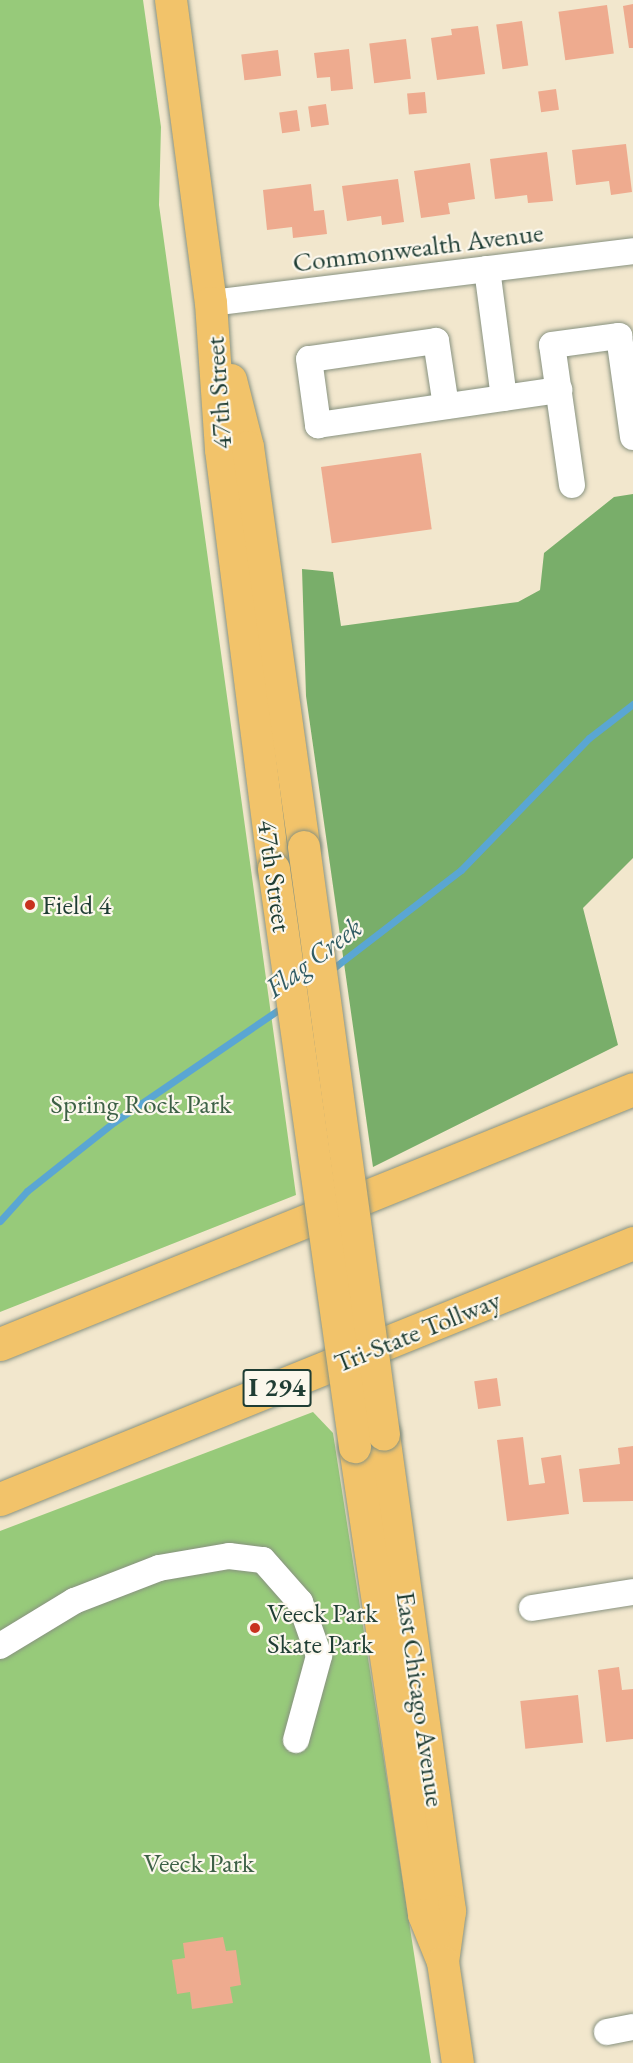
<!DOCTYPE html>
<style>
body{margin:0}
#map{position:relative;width:633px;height:2063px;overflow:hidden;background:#f2e7cd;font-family:"EB Garamond",serif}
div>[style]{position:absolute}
.green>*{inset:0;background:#97ca7a}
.forest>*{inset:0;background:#79ae6a}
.stream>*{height:7px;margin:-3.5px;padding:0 3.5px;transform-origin:3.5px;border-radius:3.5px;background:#5aa6d3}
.building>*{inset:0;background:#eeab8f;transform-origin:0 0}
.roads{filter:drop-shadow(0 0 2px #889280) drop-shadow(0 0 2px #889280)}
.minor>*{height:26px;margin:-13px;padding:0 13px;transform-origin:13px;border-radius:13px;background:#fff}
.major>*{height:32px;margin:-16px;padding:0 16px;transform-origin:16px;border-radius:16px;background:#f2c36a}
.highway>*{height:33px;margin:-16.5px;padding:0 16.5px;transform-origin:16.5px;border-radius:16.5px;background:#f2c36a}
.bridges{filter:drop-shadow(0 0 2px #889280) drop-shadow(0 0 2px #889280)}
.major-bridge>*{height:32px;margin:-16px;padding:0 16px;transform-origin:16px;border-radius:16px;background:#f2c36a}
.dots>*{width:16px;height:16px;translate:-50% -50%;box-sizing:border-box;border:3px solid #fbf7ec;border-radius:50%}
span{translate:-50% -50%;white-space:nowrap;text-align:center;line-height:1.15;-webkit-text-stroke:4.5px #fbf7ec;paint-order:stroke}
.shield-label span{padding:2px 4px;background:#fbf7ec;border:2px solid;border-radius:4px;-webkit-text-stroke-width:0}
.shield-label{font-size:26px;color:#1f3d34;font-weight:700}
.street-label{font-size:27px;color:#1f3d34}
.poi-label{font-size:27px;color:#1f3d34}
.left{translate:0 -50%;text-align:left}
.park-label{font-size:27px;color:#3d6046}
.water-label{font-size:28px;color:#315c64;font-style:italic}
</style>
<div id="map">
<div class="green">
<i style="clip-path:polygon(0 0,143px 0,161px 127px,159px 205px,296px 1195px,0 1312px)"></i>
<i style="clip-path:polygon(313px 1412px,333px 1433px,431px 2063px,0 2063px,0 1531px)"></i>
</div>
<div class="forest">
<i style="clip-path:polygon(633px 494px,633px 858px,583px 908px,618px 1045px,373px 1167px,306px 696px,302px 569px,333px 572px,341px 626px,518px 602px,540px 590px,544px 553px,614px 497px)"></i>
</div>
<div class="stream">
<i style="left:331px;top:970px;width:164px;rotate:-37.6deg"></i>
<i style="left:461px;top:870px;width:184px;rotate:-45.9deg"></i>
<i style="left:589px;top:738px;width:56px;rotate:-37.7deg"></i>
<i style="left:0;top:1221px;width:40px;rotate:-48deg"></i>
<i style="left:27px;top:1191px;width:111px;rotate:-38.4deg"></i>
<i style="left:114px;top:1122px;width:206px;rotate:-34.3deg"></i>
</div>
<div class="building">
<i style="clip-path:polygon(633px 4px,633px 48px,629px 48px,623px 6px)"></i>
<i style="left:607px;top:5px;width:49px;height:49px;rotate:82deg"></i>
<i style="left:522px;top:21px;width:45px;height:26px;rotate:82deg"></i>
<i style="clip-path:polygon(478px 26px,485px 74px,437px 80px,431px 38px,452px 35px,451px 29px)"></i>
<i style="left:406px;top:39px;width:40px;height:37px;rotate:83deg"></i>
<i style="clip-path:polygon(349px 49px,353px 89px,331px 91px,330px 77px,317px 78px,314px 53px)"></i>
<i style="left:278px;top:50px;width:26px;height:37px;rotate:83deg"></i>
<i style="left:556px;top:89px;width:21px;height:18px;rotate:82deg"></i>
<i style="left:425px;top:92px;width:21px;height:18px;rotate:85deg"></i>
<i style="left:326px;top:104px;width:21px;height:18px;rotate:82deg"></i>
<i style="left:297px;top:110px;width:21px;height:18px;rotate:82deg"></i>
<i style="clip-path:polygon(626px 144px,632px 192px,611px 195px,609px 181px,576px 185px,572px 150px)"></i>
<i style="clip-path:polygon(547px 152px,553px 201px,528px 203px,527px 195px,495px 199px,490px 159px)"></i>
<i style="clip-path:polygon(470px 163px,475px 199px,448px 203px,450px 214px,421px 218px,414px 171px)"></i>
<i style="clip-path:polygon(398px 179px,404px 222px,382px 225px,381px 216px,347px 221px,342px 186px)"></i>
<i style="clip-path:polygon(311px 184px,314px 211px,324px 210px,327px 234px,293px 238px,292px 227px,267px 230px,263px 190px)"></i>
<i style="left:421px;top:453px;width:77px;height:101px;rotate:82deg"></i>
<i style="left:497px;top:1378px;width:28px;height:23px;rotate:82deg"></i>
<i style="clip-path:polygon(523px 1437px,529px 1485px,545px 1483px,541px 1458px,561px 1455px,569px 1514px,507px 1521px,497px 1440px)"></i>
<i style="clip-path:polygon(633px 1446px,633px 1501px,583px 1502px,579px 1469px,620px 1464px,618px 1448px)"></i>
<i style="clip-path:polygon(619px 1667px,622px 1690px,633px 1689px,633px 1739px,606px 1742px,598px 1670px)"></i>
<i style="left:578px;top:1695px;width:48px;height:58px;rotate:84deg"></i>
<i style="clip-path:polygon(223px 1937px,226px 1951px,236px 1950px,241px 1985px,230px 1987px,233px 2003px,192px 2009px,190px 1992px,177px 1994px,172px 1960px,185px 1958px,183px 1943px)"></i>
</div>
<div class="roads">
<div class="minor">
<i style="left:487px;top:269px;width:130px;rotate:82.5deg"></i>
<i style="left:211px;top:303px;width:425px;rotate:-7deg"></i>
<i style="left:446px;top:406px;width:66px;rotate:-98.7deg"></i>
<i style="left:436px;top:341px;width:128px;rotate:171.9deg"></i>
<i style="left:309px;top:359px;width:67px;rotate:82.2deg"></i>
<i style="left:318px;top:425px;width:244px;rotate:-8.3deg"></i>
<i style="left:572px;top:485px;width:141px;rotate:-98.1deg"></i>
<i style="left:552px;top:345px;width:68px;rotate:-7.7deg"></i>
<i style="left:619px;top:336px;width:102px;rotate:82.1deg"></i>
<i style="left:532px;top:1608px;width:102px;rotate:-9deg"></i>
<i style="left:0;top:1646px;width:87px;rotate:-31.3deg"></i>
<i style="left:74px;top:1601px;width:91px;rotate:-21.2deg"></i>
<i style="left:159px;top:1568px;width:71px;rotate:-9.7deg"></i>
<i style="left:229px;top:1556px;width:34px;rotate:7deg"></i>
<i style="left:263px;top:1560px;width:56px;rotate:48.6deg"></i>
<i style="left:300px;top:1602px;width:57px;rotate:70.6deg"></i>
<i style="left:319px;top:1656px;width:87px;rotate:105.3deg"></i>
<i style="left:607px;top:2032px;width:26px;rotate:-11deg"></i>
</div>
<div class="major">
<i style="left:171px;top:0;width:306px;rotate:82.5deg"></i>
<i style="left:211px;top:303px;width:147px;rotate:86.1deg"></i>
<i style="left:221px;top:450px;width:422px;rotate:82.8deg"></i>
<i style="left:231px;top:380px;width:69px;rotate:75.8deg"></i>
<i style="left:248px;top:447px;width:404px;rotate:82deg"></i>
<i style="left:384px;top:1435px;width:481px;rotate:82.1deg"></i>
<i style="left:450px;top:1911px;width:51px;rotate:97.8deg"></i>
<i style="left:355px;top:1447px;width:473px;rotate:81.6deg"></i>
<i style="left:424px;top:1915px;width:51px;rotate:68deg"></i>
<i style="left:443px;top:1962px;width:102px;rotate:81.6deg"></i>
</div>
<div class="highway">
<i style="left:0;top:1344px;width:682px;rotate:-21.94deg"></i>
<i style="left:0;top:1499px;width:683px;rotate:-22.02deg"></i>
</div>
</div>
<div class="bridges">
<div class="major-bridge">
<i style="left:304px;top:847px;width:593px;rotate:82.25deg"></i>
<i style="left:274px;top:869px;width:584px;rotate:82.02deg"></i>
</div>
</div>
<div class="dots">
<i style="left:30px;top:905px;background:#c8321e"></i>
<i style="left:255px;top:1628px;background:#c8321e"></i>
</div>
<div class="shield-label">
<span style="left:277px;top:1388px">I 294</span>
</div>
<div class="street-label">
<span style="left:418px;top:247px;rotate:-7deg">Commonwealth Avenue</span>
<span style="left:218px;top:393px;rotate:-94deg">47th Street</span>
<span style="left:275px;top:876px;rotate:82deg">47th Street</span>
<span style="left:417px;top:1331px;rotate:-22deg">Tri-State Tollway</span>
<span style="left:421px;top:1699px;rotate:82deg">East Chicago Avenue</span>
</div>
<div class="poi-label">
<span class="left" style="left:42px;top:905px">Field 4</span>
<span class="left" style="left:267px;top:1628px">Veeck Park<br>Skate Park</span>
</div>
<div class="park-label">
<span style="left:141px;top:1104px">Spring Rock Park</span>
<span style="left:199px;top:1863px">Veeck Park</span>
</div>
<div class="water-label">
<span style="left:313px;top:957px;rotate:-37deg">Flag Creek</span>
</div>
</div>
